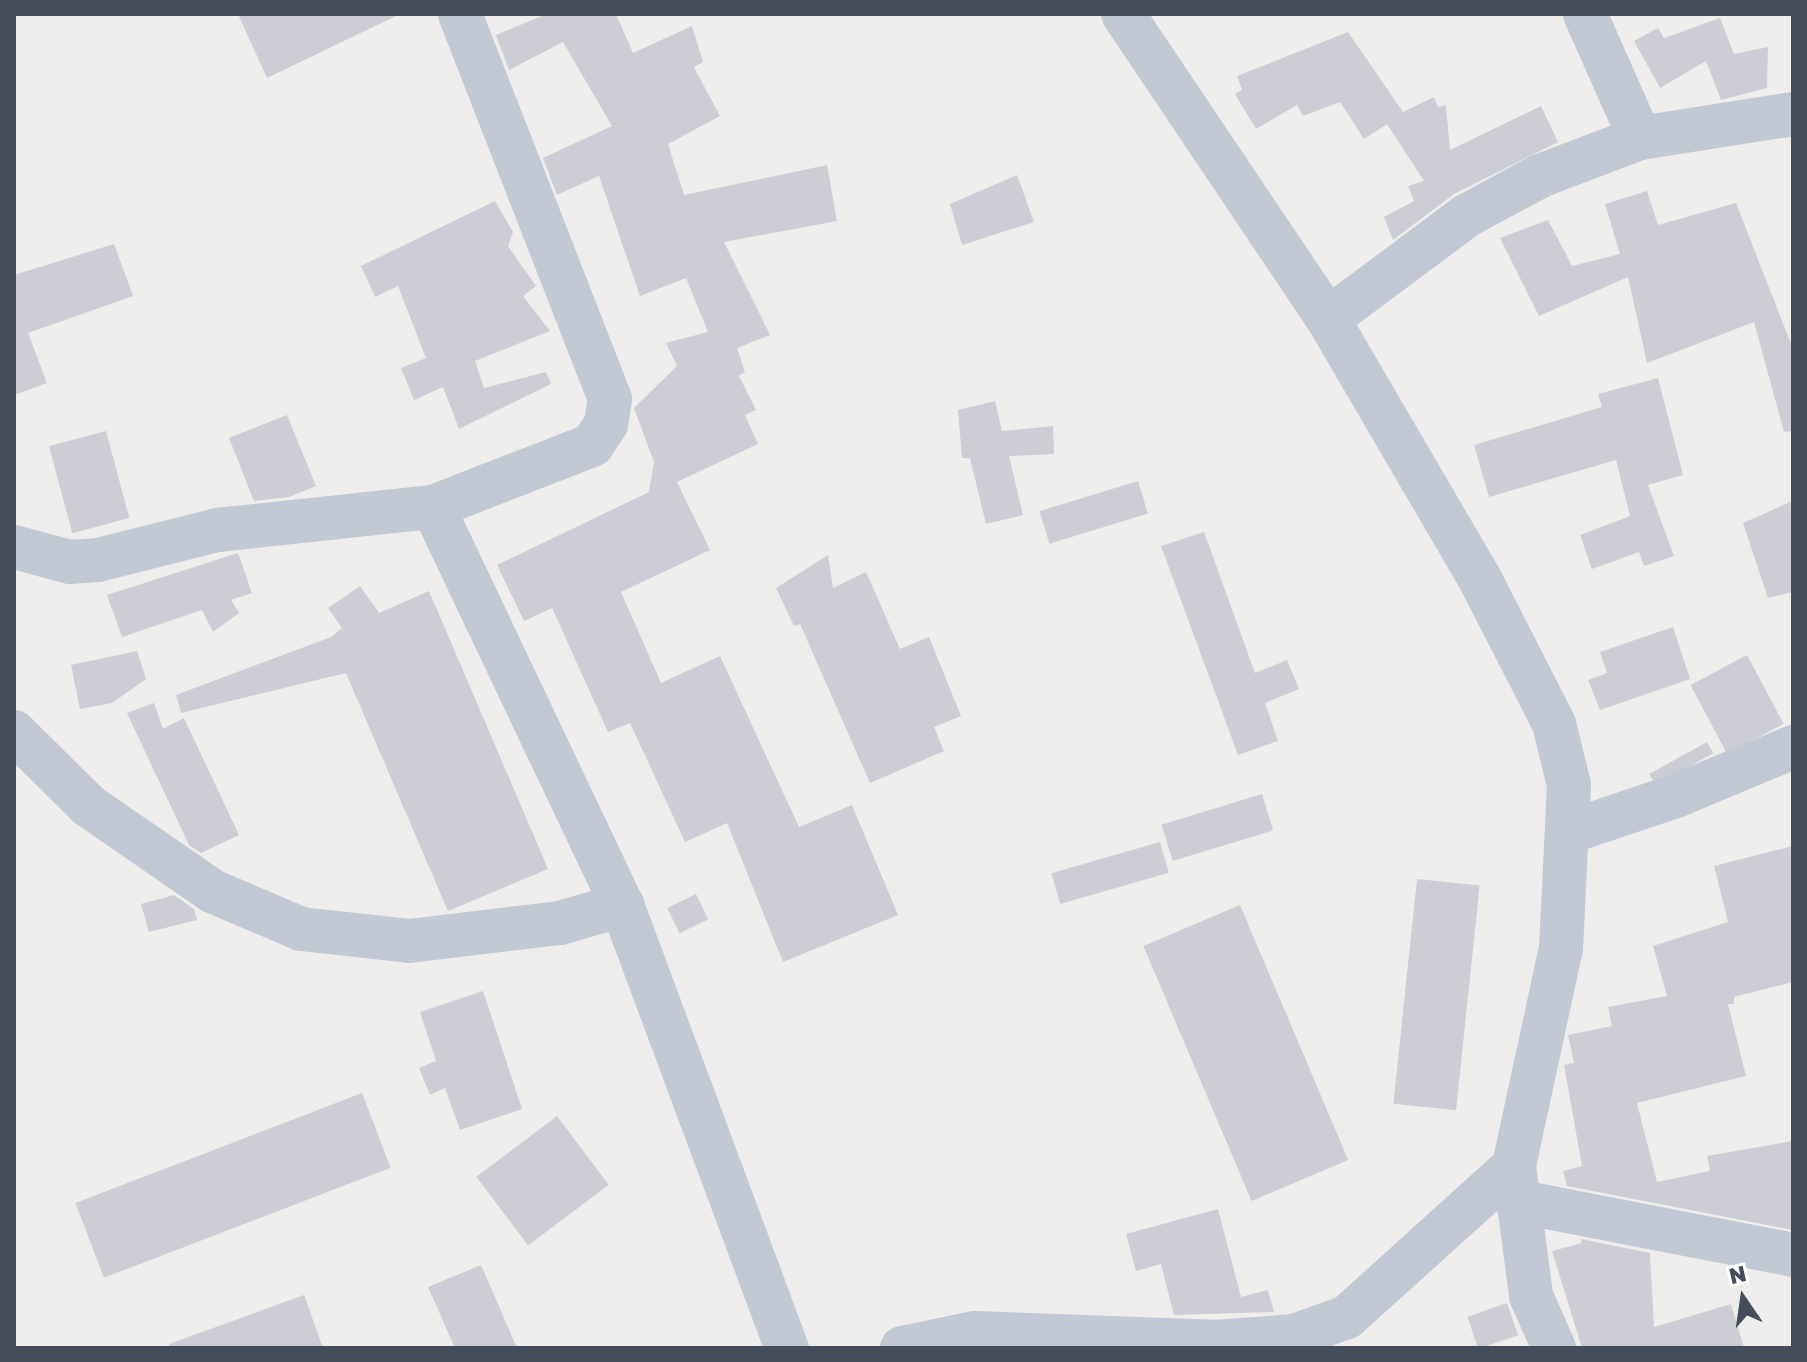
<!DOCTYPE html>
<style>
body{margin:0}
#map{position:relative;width:1807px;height:1362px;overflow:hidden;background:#efedec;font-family:"Golos Text",sans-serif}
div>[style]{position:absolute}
.building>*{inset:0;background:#cccdd5;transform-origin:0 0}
.minor>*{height:44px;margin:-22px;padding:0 22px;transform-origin:22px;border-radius:22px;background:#c2c8d4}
span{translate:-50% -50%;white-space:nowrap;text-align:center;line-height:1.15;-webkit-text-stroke:7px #fff;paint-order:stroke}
.frame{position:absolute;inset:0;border:16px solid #454c5a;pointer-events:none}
.north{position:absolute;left:1703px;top:1258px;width:80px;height:80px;-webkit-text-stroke:6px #fff;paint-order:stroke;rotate:347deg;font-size:22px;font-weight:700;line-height:32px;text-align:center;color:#454c5a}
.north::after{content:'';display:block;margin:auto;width:28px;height:36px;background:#454c5a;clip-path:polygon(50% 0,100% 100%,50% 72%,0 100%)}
</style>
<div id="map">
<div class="building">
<i style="clip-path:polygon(238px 14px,400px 14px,267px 78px)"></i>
<i style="clip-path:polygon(547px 14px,616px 14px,633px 53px,692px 26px,703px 62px,694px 67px,720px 116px,668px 144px,684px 195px,827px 165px,837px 221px,724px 242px,770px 335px,737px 348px,745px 372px,739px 376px,756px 410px,745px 415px,758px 444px,677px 482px,710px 550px,621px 592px,661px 683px,720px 656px,799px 827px,852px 805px,898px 915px,783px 962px,727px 823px,685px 842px,630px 723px,608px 732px,552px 608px,524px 621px,497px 565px,649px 492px,654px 462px,634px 408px,677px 366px,666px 343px,708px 332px,686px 278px,640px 296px,599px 176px,557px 195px,543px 158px,612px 126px,563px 42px,509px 70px,496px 35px)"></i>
<i style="clip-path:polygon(1720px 18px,1734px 54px,1768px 47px,1767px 88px,1721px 100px,1706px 61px,1660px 88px,1634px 41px,1658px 28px,1664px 38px)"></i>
<i style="clip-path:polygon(1348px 32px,1403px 112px,1434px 97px,1438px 107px,1446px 105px,1450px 150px,1541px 106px,1558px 142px,1454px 194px,1393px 240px,1384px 217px,1414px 201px,1408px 186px,1424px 181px,1387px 124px,1364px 139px,1340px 102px,1303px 116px,1297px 105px,1256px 129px,1235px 94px,1242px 90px,1237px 76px)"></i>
<i style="clip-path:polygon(1017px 175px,1034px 222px,962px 245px,950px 204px)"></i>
<i style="clip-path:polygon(1647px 191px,1658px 225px,1736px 203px,1793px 349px,1793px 431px,1784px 432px,1754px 322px,1647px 363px,1628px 277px,1539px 316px,1500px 238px,1548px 220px,1572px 266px,1620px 254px,1605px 204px)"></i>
<i style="clip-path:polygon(495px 201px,513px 232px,508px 246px,536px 286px,523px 296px,550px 331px,475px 361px,484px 388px,546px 372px,551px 384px,459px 429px,443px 387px,414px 400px,401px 368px,426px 358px,398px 286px,375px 297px,361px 266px)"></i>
<i style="clip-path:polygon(114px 244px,133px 296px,28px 333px,47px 383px,14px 395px,14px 275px)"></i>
<i style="clip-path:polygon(1658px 378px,1683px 475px,1648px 485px,1674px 556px,1644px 566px,1639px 552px,1592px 569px,1580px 535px,1630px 516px,1616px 460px,1489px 497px,1474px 445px,1602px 407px,1598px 394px)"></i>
<i style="clip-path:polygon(995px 401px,1002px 431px,1053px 426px,1054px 454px,1009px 456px,1023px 515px,986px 524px,970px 458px,962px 458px,958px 410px)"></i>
<i style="clip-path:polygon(287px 415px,316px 486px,289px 497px,254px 501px,229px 438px)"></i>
<i style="left:106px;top:431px;width:90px;height:59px;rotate:75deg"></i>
<i style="left:1138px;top:481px;width:34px;height:103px;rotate:73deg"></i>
<i style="clip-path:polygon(1793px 501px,1793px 592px,1768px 598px,1743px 523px)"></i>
<i style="clip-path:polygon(1204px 532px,1255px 673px,1287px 660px,1299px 689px,1265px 703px,1278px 741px,1238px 755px,1161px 546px)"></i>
<i style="clip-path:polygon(238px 553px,252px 593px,231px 600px,239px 613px,213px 632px,202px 610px,122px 637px,107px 595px)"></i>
<i style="clip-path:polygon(828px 555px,833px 588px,866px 572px,900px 649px,929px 637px,961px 716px,934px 727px,944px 751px,870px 783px,800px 624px,794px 626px,776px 588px)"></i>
<i style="clip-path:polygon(360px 586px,379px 613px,429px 591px,548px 869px,448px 911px,346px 673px,181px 713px,176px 695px,331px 637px,342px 628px,328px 608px)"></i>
<i style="clip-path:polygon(1673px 627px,1690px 679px,1600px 710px,1588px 680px,1607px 673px,1600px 652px)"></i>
<i style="clip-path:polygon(137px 651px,146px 679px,112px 703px,80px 709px,71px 665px)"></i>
<i style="left:1747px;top:655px;width:78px;height:64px;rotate:62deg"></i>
<i style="clip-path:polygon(154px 703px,163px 729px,184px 718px,239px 835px,201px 853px,189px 845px,127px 713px)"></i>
<i style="left:1707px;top:742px;width:13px;height:66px;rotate:61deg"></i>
<i style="left:1262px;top:794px;width:38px;height:105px;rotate:73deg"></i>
<i style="left:1160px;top:842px;width:32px;height:113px;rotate:74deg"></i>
<i style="clip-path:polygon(1793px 846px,1793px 982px,1734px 997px,1734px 1004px,1728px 1004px,1746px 1076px,1637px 1103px,1657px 1182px,1710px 1171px,1707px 1156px,1793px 1141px,1793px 1230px,1567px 1186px,1563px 1171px,1582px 1166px,1564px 1065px,1574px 1063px,1568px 1035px,1612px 1026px,1608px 1007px,1667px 996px,1653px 946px,1728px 922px,1714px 866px)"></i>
<i style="left:1417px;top:879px;width:63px;height:226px;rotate:6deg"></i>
<i style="left:696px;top:894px;width:28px;height:32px;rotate:64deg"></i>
<i style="clip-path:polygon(174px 895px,194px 909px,197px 920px,149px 932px,141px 904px)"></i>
<i style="left:1240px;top:905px;width:277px;height:105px;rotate:67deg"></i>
<i style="clip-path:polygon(483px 991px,522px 1109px,460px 1130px,445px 1088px,430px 1095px,419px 1068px,436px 1061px,420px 1012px)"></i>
<i style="left:362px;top:1093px;width:80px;height:307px;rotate:69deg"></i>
<i style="left:557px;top:1116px;width:86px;height:101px;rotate:53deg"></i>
<i style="clip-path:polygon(1218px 1209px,1241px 1297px,1268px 1290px,1274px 1312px,1174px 1315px,1161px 1264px,1136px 1271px,1126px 1234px)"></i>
<i style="clip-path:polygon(1581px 1239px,1650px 1253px,1654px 1327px,1731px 1304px,1744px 1348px,1582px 1348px,1552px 1251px,1582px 1243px)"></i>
<i style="clip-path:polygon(481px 1265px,517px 1348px,455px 1348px,428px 1287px)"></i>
<i style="clip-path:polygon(304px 1295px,323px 1348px,170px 1348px,169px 1344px)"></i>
<i style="left:1507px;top:1303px;width:34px;height:42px;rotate:71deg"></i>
</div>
<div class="minor">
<i style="left:1123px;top:14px;width:367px;rotate:56.1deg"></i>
<i style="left:1328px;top:319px;width:306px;rotate:59.7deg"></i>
<i style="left:1482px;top:583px;width:158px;rotate:62.9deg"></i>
<i style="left:1554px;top:724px;width:63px;rotate:76.2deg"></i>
<i style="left:1569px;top:785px;width:163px;rotate:92.8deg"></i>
<i style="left:1561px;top:948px;width:223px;rotate:102.2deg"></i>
<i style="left:1514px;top:1166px;width:131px;rotate:82.5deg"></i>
<i style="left:1531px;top:1296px;width:57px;rotate:66.1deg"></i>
<i style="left:1585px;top:14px;width:136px;rotate:66.1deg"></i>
<i style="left:1328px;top:319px;width:172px;rotate:-36.7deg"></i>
<i style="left:1466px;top:216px;width:84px;rotate:-28.4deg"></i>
<i style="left:1540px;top:176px;width:107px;rotate:-20.8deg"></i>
<i style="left:1640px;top:138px;width:155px;rotate:-8.9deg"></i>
<i style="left:433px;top:507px;width:441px;rotate:64.6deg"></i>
<i style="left:14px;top:547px;width:58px;rotate:15deg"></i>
<i style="left:70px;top:562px;width:28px;rotate:-4deg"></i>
<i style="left:98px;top:560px;width:123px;rotate:-14.1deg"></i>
<i style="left:217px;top:530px;width:217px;rotate:-6.1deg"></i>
<i style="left:433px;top:507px;width:171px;rotate:-21.3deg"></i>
<i style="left:592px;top:445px;width:25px;rotate:-56deg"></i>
<i style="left:606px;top:424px;width:25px;rotate:-81deg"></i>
<i style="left:610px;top:399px;width:413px;rotate:-111.3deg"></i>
<i style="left:14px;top:732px;width:105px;rotate:44.6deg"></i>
<i style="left:89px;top:806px;width:150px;rotate:34.6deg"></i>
<i style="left:212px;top:891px;width:97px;rotate:23.1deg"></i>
<i style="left:301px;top:929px;width:109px;rotate:6.3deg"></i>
<i style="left:409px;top:941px;width:152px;rotate:-6.8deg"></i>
<i style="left:560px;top:923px;width:65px;rotate:-16.2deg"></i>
<i style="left:622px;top:905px;width:473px;rotate:69.6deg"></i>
<i style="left:1569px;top:832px;width:113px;rotate:-18.6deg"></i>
<i style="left:1676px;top:796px;width:127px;rotate:-22.7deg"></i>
<i style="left:1516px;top:1201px;width:282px;rotate:11deg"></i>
<i style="left:902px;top:1348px;width:75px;rotate:-11.6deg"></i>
<i style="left:975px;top:1333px;width:240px;rotate:2.1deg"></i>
<i style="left:1215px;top:1342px;width:79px;rotate:-4.3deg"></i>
<i style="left:1294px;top:1336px;width:56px;rotate:-19.7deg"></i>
<i style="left:1347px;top:1317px;width:225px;rotate:-42.1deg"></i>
</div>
<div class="frame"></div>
<div class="north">N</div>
</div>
